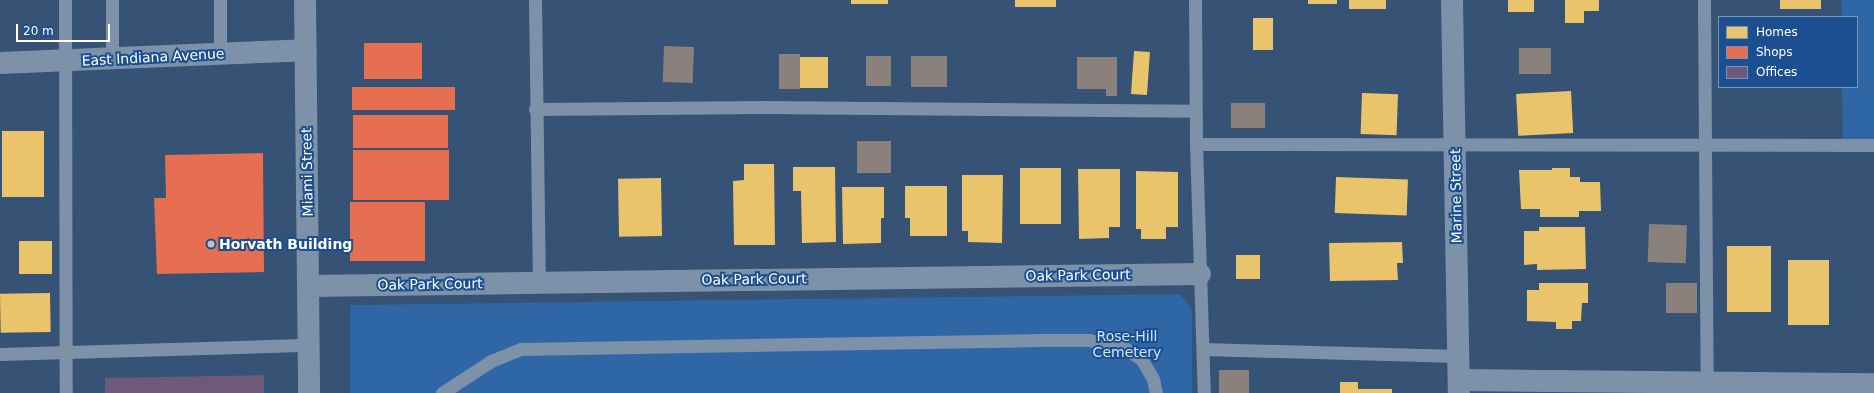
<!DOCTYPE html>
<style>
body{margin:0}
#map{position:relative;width:1874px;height:393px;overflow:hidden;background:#365274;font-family:"DejaVu Sans",sans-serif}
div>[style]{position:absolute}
.green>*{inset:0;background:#2f66a5}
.homes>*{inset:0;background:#e9c46a;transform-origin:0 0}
.shops>*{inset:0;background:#e76f51;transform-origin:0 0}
.offices>*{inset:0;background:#6d597a}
.industry>*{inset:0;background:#8a817c;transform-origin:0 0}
.service>*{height:13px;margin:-6.5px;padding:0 6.5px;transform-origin:6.5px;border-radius:6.5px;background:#7d92a8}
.minor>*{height:22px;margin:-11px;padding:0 11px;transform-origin:11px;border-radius:11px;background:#7d92a8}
.tertiary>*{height:22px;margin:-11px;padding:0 11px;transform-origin:11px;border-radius:11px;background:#7d92a8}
.dots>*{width:11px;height:11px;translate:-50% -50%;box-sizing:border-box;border:2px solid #1b4f8f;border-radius:50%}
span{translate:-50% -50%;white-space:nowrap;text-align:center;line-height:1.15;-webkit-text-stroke:4px #1b4f8f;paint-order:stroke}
.street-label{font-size:14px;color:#fff}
.poi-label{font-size:14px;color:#fff;font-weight:700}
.left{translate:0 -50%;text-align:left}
.park-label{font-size:14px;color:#cfe3fa}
.legend{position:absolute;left:1718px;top:16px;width:140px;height:72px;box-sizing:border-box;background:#1b4f8f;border:1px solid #7695bc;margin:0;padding:5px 7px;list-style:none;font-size:12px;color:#fff}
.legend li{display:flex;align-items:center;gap:8px;height:20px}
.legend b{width:20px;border:1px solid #7695bc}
.scale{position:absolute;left:16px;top:24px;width:94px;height:18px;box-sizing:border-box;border:2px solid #fff;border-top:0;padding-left:5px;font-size:12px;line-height:14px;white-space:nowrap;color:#fff;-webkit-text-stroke:3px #1b4f8f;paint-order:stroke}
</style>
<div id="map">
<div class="green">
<i style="clip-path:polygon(1841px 0,1874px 0,1874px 144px,1843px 145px,1842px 87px,1857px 87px,1857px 17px,1842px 17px)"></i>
<i style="clip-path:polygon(1180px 294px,1192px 309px,1192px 393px,350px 393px,350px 305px)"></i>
</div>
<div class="homes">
<i style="left:851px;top:0;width:37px;height:4px"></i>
<i style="left:1015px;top:0;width:41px;height:7px"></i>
<i style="left:1308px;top:0;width:29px;height:4px"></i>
<i style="left:1349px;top:0;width:37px;height:9px"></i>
<i style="left:1508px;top:0;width:26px;height:12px"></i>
<i style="clip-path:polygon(1565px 0,1599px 0,1599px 11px,1584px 11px,1584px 23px,1565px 23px)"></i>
<i style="left:1780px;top:0;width:41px;height:9px"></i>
<i style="left:1253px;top:18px;width:20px;height:32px"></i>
<i style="left:1134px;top:51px;width:16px;height:43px;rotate:4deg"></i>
<i style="left:800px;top:57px;width:28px;height:31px"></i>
<i style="left:1571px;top:91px;width:42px;height:55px;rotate:87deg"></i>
<i style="left:1362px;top:93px;width:36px;height:41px;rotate:2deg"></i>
<i style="left:2px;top:131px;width:42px;height:66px"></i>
<i style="clip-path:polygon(744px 164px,774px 164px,775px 245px,734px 245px,733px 181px,744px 180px)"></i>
<i style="clip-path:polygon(793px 167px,835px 167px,836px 242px,802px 243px,801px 191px,793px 191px)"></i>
<i style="left:1020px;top:168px;width:41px;height:56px"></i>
<i style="clip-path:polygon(1552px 168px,1570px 168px,1570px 177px,1580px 177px,1580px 182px,1600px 182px,1601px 211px,1579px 211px,1579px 217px,1540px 217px,1540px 209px,1521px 209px,1519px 170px,1552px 170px)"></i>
<i style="clip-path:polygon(1078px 169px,1120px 169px,1120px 227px,1109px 227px,1109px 238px,1079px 239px)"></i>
<i style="clip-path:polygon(1136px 171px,1178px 172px,1178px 227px,1166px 227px,1166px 239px,1141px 239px,1141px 229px,1136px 229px)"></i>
<i style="clip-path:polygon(962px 175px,1003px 175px,1002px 243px,968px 242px,968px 231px,962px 231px)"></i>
<i style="left:1336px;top:177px;width:72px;height:36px;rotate:2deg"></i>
<i style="left:661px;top:178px;width:58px;height:43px;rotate:89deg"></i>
<i style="clip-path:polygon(905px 186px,947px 186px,947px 236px,910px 236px,910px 218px,905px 218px)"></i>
<i style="clip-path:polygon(842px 187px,884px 187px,884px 218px,881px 218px,881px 243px,843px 244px)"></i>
<i style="clip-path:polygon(1539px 227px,1585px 227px,1586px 269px,1537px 270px,1537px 264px,1524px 265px,1524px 231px,1539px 231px)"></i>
<i style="left:19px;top:241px;width:33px;height:33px"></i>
<i style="clip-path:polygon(1402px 242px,1403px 263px,1397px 263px,1398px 280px,1330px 281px,1329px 243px)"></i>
<i style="left:1727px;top:246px;width:44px;height:66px"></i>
<i style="left:1236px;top:255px;width:24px;height:24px"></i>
<i style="left:1788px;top:260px;width:41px;height:65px"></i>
<i style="clip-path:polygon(1539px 283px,1588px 283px,1588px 303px,1582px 303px,1581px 321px,1572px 321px,1572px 329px,1556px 329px,1556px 322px,1527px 321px,1527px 290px,1539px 290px)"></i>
<i style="left:50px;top:293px;width:39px;height:50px;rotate:89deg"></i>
<i style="clip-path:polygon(1340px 382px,1358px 382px,1358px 389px,1392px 389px,1392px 393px,1340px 393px)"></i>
</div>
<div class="shops">
<i style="left:364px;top:43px;width:58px;height:36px"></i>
<i style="left:455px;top:87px;width:23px;height:103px;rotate:90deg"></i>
<i style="left:353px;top:115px;width:95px;height:33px"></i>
<i style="left:353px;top:150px;width:96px;height:50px"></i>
<i style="clip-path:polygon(263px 153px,264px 272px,157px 274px,154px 198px,166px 198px,165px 155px)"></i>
<i style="left:350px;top:202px;width:75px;height:59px"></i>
</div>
<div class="offices">
<i style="clip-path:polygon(264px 375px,264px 393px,105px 393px,105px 378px)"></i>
</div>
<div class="industry">
<i style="left:664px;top:46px;width:30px;height:36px;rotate:2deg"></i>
<i style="left:1519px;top:48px;width:32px;height:26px"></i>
<i style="left:779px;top:54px;width:21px;height:35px"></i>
<i style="left:891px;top:56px;width:30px;height:25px;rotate:90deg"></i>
<i style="left:947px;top:56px;width:31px;height:36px;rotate:90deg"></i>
<i style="clip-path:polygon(1077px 57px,1117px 57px,1117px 96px,1106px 96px,1106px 89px,1077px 89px)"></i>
<i style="left:1231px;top:103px;width:34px;height:25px"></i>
<i style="left:857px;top:141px;width:34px;height:32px"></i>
<i style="left:1649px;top:224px;width:38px;height:38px;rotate:2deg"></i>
<i style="left:1666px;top:283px;width:31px;height:30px"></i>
<i style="left:1219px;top:370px;width:30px;height:23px"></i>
</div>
<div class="service">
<i style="left:65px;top:0;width:393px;rotate:89.9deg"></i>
<i style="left:112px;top:0;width:59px;rotate:90deg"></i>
<i style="left:220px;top:0;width:54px;rotate:90deg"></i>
<i style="left:535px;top:0;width:282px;rotate:89.2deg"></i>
<i style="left:1195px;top:0;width:144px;rotate:89.6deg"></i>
<i style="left:1196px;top:144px;width:249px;rotate:88.2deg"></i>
<i style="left:1704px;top:0;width:388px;rotate:89.6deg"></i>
<i style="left:535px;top:109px;width:228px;rotate:-0.5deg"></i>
<i style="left:763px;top:107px;width:432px;rotate:0.5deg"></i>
<i style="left:1196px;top:144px;width:678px;rotate:0.08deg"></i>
<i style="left:1204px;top:349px;width:254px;rotate:1.6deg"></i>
<i style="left:0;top:354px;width:308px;rotate:-1.7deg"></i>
<i style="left:442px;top:393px;width:59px;rotate:-33.1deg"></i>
<i style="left:491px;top:361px;width:32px;rotate:-22deg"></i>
<i style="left:521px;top:349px;width:520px;rotate:-0.99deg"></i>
<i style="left:1041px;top:340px;width:48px"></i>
<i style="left:1089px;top:340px;width:37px;rotate:13deg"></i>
<i style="left:1125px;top:348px;width:21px;rotate:35deg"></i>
<i style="left:1142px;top:360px;width:22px;rotate:60deg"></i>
<i style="left:1153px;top:379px;width:14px;rotate:78deg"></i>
</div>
<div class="minor">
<i style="left:1452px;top:0;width:393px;rotate:89deg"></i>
<i style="left:308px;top:286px;width:892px;rotate:-0.77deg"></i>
<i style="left:1459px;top:380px;width:415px;rotate:0.6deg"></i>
</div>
<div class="tertiary">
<i style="left:305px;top:0;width:393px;rotate:89.4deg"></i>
<i style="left:0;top:63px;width:306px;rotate:-2.4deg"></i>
</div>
<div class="dots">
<i style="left:211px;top:244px;background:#b9c2ce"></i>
</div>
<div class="street-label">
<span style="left:153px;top:57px;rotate:-3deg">East Indiana Avenue</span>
<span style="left:307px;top:172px;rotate:-91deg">Miami Street</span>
<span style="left:1456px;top:196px;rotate:-91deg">Marine Street</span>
<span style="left:1078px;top:275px;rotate:-1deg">Oak Park Court</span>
<span style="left:754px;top:279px;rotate:-1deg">Oak Park Court</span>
<span style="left:430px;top:284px;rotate:-1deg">Oak Park Court</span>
</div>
<div class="poi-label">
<span class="left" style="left:219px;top:244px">Horvath Building</span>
</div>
<div class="park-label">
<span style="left:1127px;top:344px">Rose-Hill<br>Cemetery</span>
</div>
<ul class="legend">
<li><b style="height:11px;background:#e9c46a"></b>Homes</li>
<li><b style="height:11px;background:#e76f51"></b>Shops</li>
<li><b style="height:11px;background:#6d597a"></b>Offices</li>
</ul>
<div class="scale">20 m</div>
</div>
